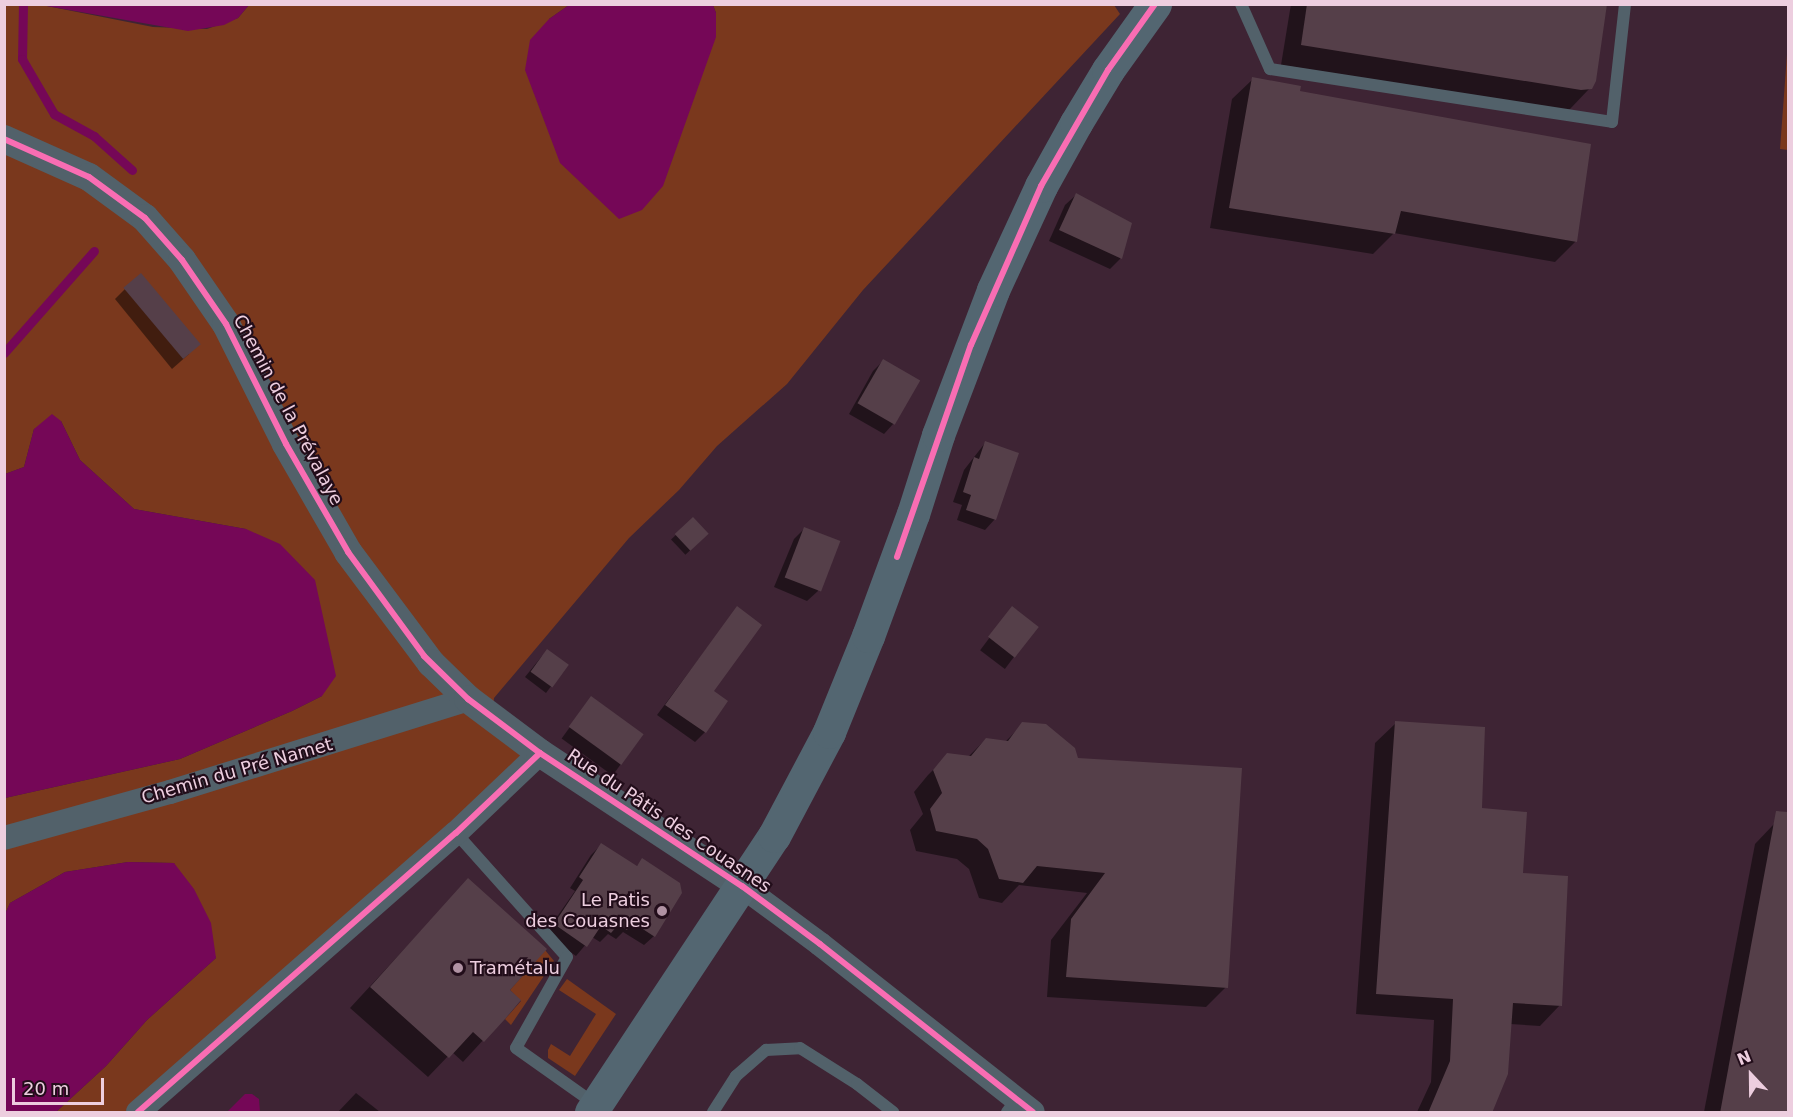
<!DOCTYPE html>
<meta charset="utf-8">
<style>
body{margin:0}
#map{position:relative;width:1793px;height:1117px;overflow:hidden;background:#3e2434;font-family:"DejaVu Sans",sans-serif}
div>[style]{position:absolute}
.green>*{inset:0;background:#7a381d}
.water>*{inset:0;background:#750757}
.shadow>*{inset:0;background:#0007;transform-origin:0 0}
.stream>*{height:9px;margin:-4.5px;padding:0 4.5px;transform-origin:4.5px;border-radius:4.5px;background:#750757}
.building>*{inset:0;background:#553f49;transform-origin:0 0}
.service>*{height:12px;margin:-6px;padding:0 6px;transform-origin:6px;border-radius:6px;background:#52616a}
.minor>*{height:24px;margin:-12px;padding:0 12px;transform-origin:12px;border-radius:12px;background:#52616a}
.tertiary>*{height:28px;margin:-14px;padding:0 14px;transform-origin:14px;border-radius:14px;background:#52616a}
.secondary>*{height:33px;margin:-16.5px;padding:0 16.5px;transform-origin:16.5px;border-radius:16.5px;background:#536671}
.cycleway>*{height:6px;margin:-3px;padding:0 3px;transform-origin:3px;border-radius:3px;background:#f96db3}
.dots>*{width:16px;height:16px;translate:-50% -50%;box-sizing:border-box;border:3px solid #220d1a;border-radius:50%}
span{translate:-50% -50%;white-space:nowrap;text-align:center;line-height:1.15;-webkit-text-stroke:4.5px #220d1a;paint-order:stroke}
.street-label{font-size:18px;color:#edcedf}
.poi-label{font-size:18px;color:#edcedf}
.right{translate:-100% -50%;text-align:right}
.left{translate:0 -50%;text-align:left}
.frame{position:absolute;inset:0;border:6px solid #edcedf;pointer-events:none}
.north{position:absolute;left:1721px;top:1045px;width:60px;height:60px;-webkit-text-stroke:4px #220d1a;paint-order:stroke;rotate:338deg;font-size:16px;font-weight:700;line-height:24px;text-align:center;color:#edcedf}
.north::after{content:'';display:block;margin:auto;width:21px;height:27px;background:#edcedf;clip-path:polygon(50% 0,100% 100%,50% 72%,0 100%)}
.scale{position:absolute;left:12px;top:1078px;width:92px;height:27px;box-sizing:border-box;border:3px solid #edcedf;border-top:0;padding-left:8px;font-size:18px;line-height:21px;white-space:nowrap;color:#edcedf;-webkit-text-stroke:4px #220d1a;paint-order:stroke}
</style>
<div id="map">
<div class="green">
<i style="clip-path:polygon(5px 5px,42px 5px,153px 27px,207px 29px,238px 18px,249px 5px,569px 5px,549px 19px,716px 13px,713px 5px,1114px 5px,1120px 14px,863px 290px,787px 384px,717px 446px,679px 490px,629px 538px,494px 698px,491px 730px,527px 759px,149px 1112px,56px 1112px,106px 1066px,147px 1020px,216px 958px,174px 863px,128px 862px,65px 872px,10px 903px,5px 914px,5px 798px,180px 759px,292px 711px,322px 696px,246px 529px,134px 509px,80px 460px,61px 421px,34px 429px,24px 467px,5px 474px)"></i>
<i style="clip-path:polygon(1788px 41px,1788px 150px,1780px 149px)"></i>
<i style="clip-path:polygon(545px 950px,554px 961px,511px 1025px,505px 1019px,521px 1001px,510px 990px)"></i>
<i style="clip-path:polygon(567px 979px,616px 1014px,575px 1076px,548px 1058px,548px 1050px,551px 1044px,570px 1056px,596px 1014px,559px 990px)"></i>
</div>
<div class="water">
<i style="clip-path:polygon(41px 5px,249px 5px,238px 18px,224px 25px,188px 31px)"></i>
<i style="clip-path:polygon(569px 5px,713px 5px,716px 13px,716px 37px,663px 186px,642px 210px,619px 219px,560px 163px,525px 70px,530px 40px,549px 19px)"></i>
<i style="clip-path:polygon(52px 414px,61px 421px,80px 460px,134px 509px,246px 529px,280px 544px,315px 580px,336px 676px,322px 696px,292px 711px,180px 759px,5px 798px,5px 474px,24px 467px,34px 429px)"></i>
<i style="clip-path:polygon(128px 862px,174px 863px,194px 889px,211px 923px,216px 958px,147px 1020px,106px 1066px,56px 1112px,5px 1112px,5px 914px,10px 903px,65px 872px)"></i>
<i style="clip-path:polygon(245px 1094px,252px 1094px,259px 1099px,260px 1112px,227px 1112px)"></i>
</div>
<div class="shadow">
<i style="clip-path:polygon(1291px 4px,1606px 4px,1590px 88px,1570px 109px,1560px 110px,1281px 65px)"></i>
<i style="clip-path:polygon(1253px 79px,1299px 93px,1576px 241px,1555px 262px,1394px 233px,1373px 254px,1210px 228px,1232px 99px)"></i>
<i style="clip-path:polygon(1076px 195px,1130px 223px,1120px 259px,1110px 269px,1049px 241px,1065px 205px)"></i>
<i style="clip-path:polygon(125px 289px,189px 354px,172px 369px,115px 299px)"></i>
<i style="clip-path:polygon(883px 361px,894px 423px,884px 434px,849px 414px,873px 371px)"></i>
<i style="clip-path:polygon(985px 443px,995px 519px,985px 530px,957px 520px,962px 505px,953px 502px,964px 470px)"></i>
<i style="left:693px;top:519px;width:21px;height:30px;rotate:47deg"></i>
<i style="clip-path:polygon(805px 528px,818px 591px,807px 601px,774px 587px,794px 539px)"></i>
<i style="clip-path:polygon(737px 608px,711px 691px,705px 732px,695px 742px,657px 715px)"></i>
<i style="left:1012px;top:608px;width:31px;height:53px;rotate:37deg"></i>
<i style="clip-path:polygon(542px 656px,567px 665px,546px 693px,525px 677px)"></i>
<i style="left:591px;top:698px;width:63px;height:50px;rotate:36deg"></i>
<i style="clip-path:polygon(1396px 723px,1480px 809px,1521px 874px,1560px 1005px,1540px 1026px,1510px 1024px,1490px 1112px,1417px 1112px,1431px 1082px,1434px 1020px,1356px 1014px,1375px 743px)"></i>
<i style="clip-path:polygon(1023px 724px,1077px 759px,1226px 987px,1206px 1007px,1047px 997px,1051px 940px,1087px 893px,1019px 885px,1002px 903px,979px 898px,969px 869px,957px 859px,916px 851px,910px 830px,923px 814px,914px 792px,928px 775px,948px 755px,968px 757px,986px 739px,1005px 742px)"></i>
<i style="clip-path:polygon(1774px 824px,1788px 826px,1788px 1112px,1704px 1112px,1755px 844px)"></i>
<i style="clip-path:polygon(601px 845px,636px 867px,642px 860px,654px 936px,644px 945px,623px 932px,616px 939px,608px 934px,600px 942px,592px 937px,576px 956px,545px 934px,575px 891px,570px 888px,591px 855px)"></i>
<i style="clip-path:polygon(468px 880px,508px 990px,519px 1001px,463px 1062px,452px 1052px,428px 1077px,350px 1008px)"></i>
<i style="clip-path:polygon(356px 1093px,380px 1112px,338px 1112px)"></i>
</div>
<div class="stream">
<i style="left:23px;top:4px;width:55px;rotate:91deg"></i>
<i style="left:22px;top:59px;width:64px;rotate:59.8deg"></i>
<i style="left:54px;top:114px;width:46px;rotate:28.8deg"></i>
<i style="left:94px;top:136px;width:51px;rotate:41.8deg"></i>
<i style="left:4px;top:353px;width:136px;rotate:-48.6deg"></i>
</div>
<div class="building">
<i style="clip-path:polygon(1307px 4px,1607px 4px,1596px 81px,1592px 89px,1581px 90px,1301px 45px)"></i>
<i style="clip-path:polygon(1252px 77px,1301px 86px,1300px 91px,1591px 144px,1577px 242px,1401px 211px,1395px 234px,1229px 208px)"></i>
<i style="clip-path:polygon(1076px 193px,1132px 223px,1122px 259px,1059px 230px)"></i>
<i style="left:141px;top:273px;width:93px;height:23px;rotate:50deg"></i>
<i style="left:883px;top:359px;width:43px;height:51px;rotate:30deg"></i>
<i style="clip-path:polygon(985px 441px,1019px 453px,996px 520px,966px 510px,971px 495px,963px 492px,974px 457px,979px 459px)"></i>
<i style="left:693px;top:517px;width:23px;height:25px;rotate:47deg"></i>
<i style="left:804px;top:527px;width:39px;height:54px;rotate:21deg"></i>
<i style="clip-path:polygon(737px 606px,762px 625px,714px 691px,728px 701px,706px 733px,665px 705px)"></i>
<i style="left:1012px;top:606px;width:34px;height:39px;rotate:38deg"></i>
<i style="left:547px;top:649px;width:27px;height:28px;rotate:36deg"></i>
<i style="left:591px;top:696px;width:65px;height:38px;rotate:36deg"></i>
<i style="clip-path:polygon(1395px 721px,1485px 727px,1482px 808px,1527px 812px,1523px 873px,1568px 876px,1562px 1006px,1513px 1003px,1508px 1074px,1492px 1113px,1428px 1113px,1450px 1061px,1453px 999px,1376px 994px)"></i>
<i style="clip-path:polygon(1022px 722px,1046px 724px,1075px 748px,1078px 758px,1242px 768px,1228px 988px,1066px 977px,1071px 919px,1105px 873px,1037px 866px,1023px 883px,999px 879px,988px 849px,977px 839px,936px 831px,930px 809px,942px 793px,933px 770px,947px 753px,971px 756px,986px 738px,1008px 741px)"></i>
<i style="clip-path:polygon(1776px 811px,1788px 812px,1788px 1113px,1720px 1113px)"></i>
<i style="clip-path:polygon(601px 843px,637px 866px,642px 858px,680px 883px,682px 893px,655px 937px,632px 922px,627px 930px,618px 925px,611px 933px,601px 926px,587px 947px,554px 924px,583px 880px,579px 877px)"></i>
<i style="clip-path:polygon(468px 878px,547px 949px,510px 990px,521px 1000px,505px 1019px,484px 1042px,473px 1032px,449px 1058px,370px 987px)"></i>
</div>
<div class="service">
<i style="left:1241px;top:4px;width:71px;rotate:66deg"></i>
<i style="left:1270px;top:69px;width:346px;rotate:8.8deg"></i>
<i style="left:1612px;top:122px;width:119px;rotate:-83.7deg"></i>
<i style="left:456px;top:833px;width:166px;rotate:48.2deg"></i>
<i style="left:567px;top:957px;width:104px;rotate:119.3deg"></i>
<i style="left:516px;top:1048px;width:97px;rotate:35.3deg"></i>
<i style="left:713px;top:1112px;width:43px;rotate:-57.4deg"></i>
<i style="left:736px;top:1076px;width:40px;rotate:-41deg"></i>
<i style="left:766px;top:1050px;width:34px;rotate:-3deg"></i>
<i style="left:800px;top:1048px;width:67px;rotate:32.3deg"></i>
<i style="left:857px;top:1084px;width:46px;rotate:37.9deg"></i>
<i style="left:1007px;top:1112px;width:15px;rotate:-53deg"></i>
</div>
<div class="minor">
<i style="left:4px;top:838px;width:172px;rotate:-15.5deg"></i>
<i style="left:170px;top:792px;width:312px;rotate:-17.3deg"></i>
<i style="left:742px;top:886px;width:97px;rotate:36.6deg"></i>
<i style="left:820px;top:944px;width:271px;rotate:38.3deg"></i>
<i style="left:138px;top:1112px;width:423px;rotate:-41.3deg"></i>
<i style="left:456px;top:833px;width:116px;rotate:-43.6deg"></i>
</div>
<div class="tertiary">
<i style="left:4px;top:139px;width:93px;rotate:24.1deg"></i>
<i style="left:89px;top:177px;width:69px;rotate:36.2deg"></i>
<i style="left:145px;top:218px;width:56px;rotate:48.6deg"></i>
<i style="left:182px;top:260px;width:78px;rotate:55.5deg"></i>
<i style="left:226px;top:324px;width:134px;rotate:63.4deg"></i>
<i style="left:286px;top:444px;width:125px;rotate:60.1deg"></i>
<i style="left:348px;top:552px;width:139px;rotate:53.2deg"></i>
<i style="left:431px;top:663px;width:52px;rotate:44.2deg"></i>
<i style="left:468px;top:699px;width:90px;rotate:36.9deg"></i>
<i style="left:540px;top:753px;width:242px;rotate:33.4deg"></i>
</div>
<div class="secondary">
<i style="left:591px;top:1112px;width:331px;rotate:-56.5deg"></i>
<i style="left:774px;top:836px;width:118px;rotate:-62.1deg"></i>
<i style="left:829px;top:732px;width:104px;rotate:-67.9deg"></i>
<i style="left:868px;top:636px;width:130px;rotate:-69.8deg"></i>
<i style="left:913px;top:514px;width:83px;rotate:-72.4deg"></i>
<i style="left:938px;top:435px;width:155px;rotate:-69.2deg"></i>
<i style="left:993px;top:290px;width:115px;rotate:-65.2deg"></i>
<i style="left:1041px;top:186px;width:72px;rotate:-60.9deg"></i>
<i style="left:1076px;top:123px;width:62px;rotate:-58.9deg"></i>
<i style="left:1108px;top:70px;width:81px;rotate:-54.5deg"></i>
</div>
<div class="cycleway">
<i style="left:4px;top:139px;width:93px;rotate:24.1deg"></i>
<i style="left:89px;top:177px;width:69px;rotate:36.2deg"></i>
<i style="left:145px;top:218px;width:56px;rotate:48.6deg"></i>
<i style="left:182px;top:260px;width:78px;rotate:55.5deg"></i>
<i style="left:226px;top:324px;width:134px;rotate:63.4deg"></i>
<i style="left:286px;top:444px;width:125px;rotate:60.1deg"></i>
<i style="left:348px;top:552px;width:129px;rotate:53.8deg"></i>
<i style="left:424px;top:656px;width:62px;rotate:44.3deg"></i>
<i style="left:468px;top:699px;width:90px;rotate:36.9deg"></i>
<i style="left:540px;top:753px;width:242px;rotate:33.4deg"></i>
<i style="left:742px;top:886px;width:97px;rotate:36.6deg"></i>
<i style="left:820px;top:944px;width:271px;rotate:38.3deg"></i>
<i style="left:897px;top:557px;width:225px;rotate:-70.8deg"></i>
<i style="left:971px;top:345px;width:174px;rotate:-66.2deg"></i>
<i style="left:1041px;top:186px;width:134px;rotate:-60deg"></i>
<i style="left:1108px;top:70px;width:81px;rotate:-54.5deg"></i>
<i style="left:138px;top:1112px;width:423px;rotate:-41.3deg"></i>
<i style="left:456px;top:833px;width:116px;rotate:-43.6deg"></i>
</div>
<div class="dots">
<i style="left:662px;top:911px;background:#b092a3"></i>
<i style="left:458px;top:968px;background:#b092a3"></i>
</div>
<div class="street-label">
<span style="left:288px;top:410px;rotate:62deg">Chemin de la Prévalaye</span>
<span style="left:237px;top:771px;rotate:-16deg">Chemin du Pré Namet</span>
<span style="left:669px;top:821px;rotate:34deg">Rue du Pâtis des Couasnes</span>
</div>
<div class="poi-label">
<span class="right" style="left:650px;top:911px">Le Patis<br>des Couasnes</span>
<span class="left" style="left:470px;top:968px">Tramétalu</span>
</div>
<div class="frame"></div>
<div class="north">N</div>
<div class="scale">20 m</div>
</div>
